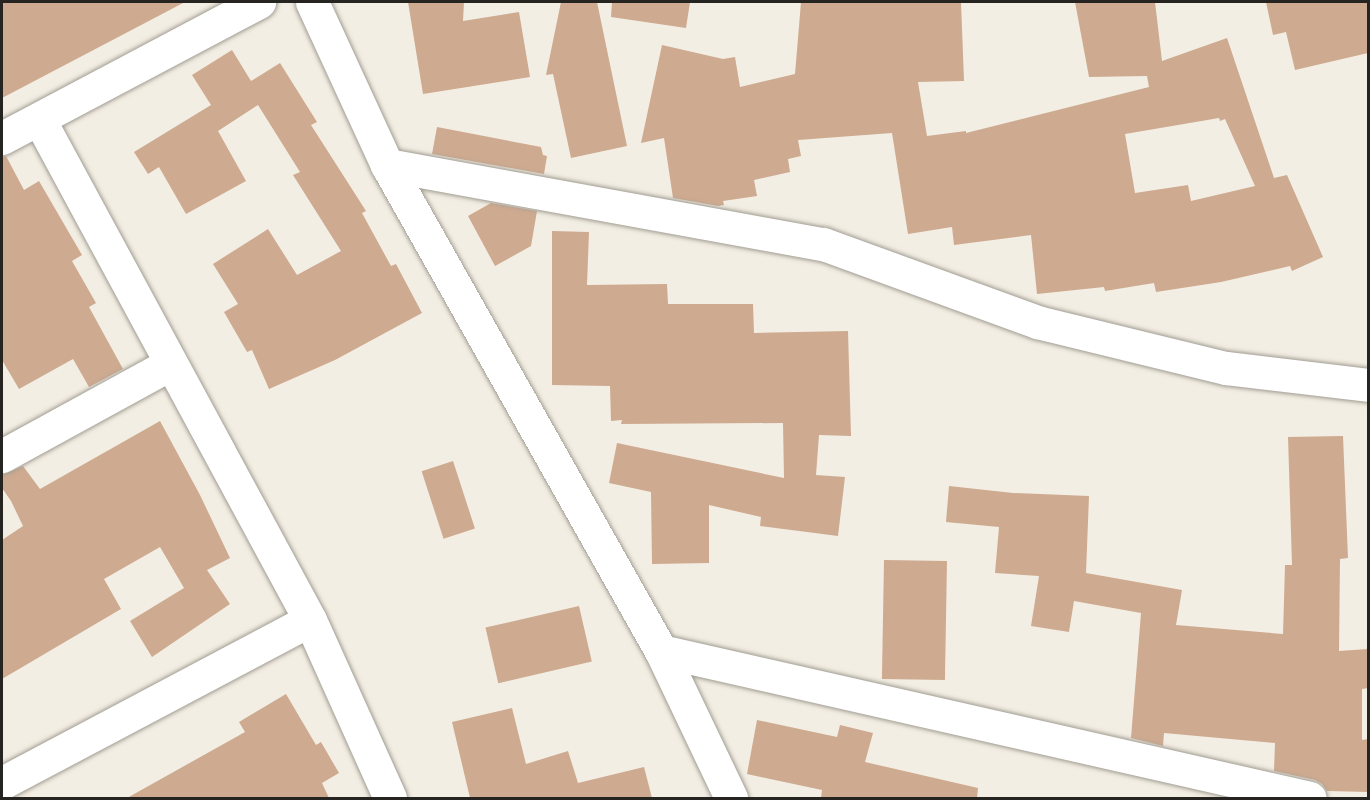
<!DOCTYPE html>
<style>
body{margin:0}
#map{position:relative;width:1370px;height:800px;overflow:hidden;background:#f3eee3;font-family:"DejaVu Sans",sans-serif}
div>[style]{position:absolute}
.building>*{inset:0;background:#ceaa90;transform-origin:0 0}
.roads{filter:drop-shadow(0 0 2px #a19d93) drop-shadow(0 0 2px #a19d93)}
.minor>*{height:33px;margin:-16.5px;padding:0 16.5px;transform-origin:16.5px;border-radius:16.5px;background:#fff}
span{translate:-50% -50%;white-space:nowrap;text-align:center;line-height:1.15;-webkit-text-stroke:4.5px #f3eee3;paint-order:stroke}
.frame{position:absolute;inset:0;border:3px solid #252420;pointer-events:none}
</style>
<div id="map">
<div class="building">
<i style="clip-path:polygon(2px 2px,185px 2px,2px 98px)"></i>
<i style="clip-path:polygon(408px 2px,464px 2px,463px 21px,519px 12px,530px 77px,423px 94px)"></i>
<i style="clip-path:polygon(561px 2px,597px 2px,627px 146px,571px 158px,553px 74px,546px 75px)"></i>
<i style="clip-path:polygon(612px 2px,690px 2px,686px 28px,611px 17px)"></i>
<i style="clip-path:polygon(evenodd,801px 2px,961px 2px,964px 81px,918px 82px,927px 136px,966px 131px,966px 133px,1149px 87px,1147px 76px,1089px 77px,1075px 2px,1155px 2px,1162px 61px,1227px 38px,1274px 178px,1287px 175px,1323px 257px,1292px 271px,1290px 266px,1221px 282px,1156px 292px,1154px 283px,1105px 291px,1104px 287px,1037px 294px,1031px 235px,954px 245px,952px 227px,908px 234px,892px 133px,798px 140px,801px 156px,788px 159px,790px 172px,754px 180px,757px 196px,723px 201px,724px 205px,718px 206px,673px 198px,664px 138px,641px 143px,662px 45px,723px 59px,735px 57px,740px 87px,795px 74px,801px 2px,1219px 118px,1220px 121px,1225px 119px,1255px 186px,1191px 201px,1188px 185px,1135px 193px,1125px 134px,1219px 118px)"></i>
<i style="clip-path:polygon(1266px 2px,1368px 2px,1368px 53px,1295px 70px,1286px 32px,1273px 35px)"></i>
<i style="clip-path:polygon(232px 50px,251px 81px,280px 63px,317px 122px,311px 125px,366px 211px,362px 213px,391px 266px,396px 264px,422px 313px,335px 360px,269px 389px,252px 350px,247px 352px,224px 312px,238px 304px,213px 264px,268px 229px,297px 275px,341px 251px,293px 175px,300px 172px,258px 105px,218px 131px,246px 181px,186px 214px,159px 167px,148px 174px,134px 152px,211px 105px,192px 75px)"></i>
<i style="clip-path:polygon(437px 127px,541px 147px,543px 155px,547px 156px,544px 174px,432px 154px)"></i>
<i style="clip-path:polygon(6px 156px,24px 190px,39px 181px,82px 255px,72px 261px,96px 303px,89px 307px,123px 369px,89px 387px,73px 359px,19px 389px,2px 360px,2px 157px)"></i>
<i style="clip-path:polygon(491px 203px,537px 211px,531px 246px,495px 266px,468px 216px)"></i>
<i style="clip-path:polygon(552px 231px,589px 232px,587px 285px,667px 284px,668px 304px,753px 304px,754px 333px,848px 331px,851px 436px,819px 435px,816px 475px,845px 477px,838px 536px,760px 526px,761px 517px,709px 505px,709px 563px,652px 564px,651px 492px,609px 483px,617px 443px,784px 478px,783px 423px,621px 424px,622px 420px,611px 421px,610px 386px,552px 385px)"></i>
<i style="clip-path:polygon(160px 421px,200px 495px,230px 558px,207px 570px,230px 604px,152px 657px,130px 621px,184px 588px,160px 547px,104px 579px,121px 609px,2px 679px,2px 540px,23px 526px,11px 501px,2px 488px,2px 475px,23px 466px,40px 489px)"></i>
<i style="clip-path:polygon(1343px 436px,1348px 558px,1340px 559px,1339px 651px,1368px 649px,1368px 688px,1362px 689px,1362px 740px,1368px 739px,1368px 792px,1327px 791px,1322px 784px,1315px 780px,1274px 771px,1275px 743px,1164px 733px,1163px 746px,1131px 738px,1141px 613px,1074px 601px,1069px 632px,1031px 626px,1039px 576px,995px 573px,999px 527px,946px 522px,949px 486px,1013px 493px,1089px 496px,1086px 573px,1182px 590px,1176px 625px,1283px 634px,1285px 565px,1292px 565px,1288px 437px)"></i>
<i style="left:453px;top:461px;width:71px;height:33px;rotate:72deg"></i>
<i style="left:884px;top:560px;width:63px;height:119px;rotate:1deg"></i>
<i style="left:579px;top:606px;width:57px;height:96px;rotate:77deg"></i>
<i style="clip-path:polygon(286px 694px,316px 745px,321px 742px,339px 773px,322px 783px,329px 798px,127px 798px,245px 732px,239px 722px)"></i>
<i style="clip-path:polygon(512px 708px,526px 764px,568px 751px,578px 783px,644px 767px,652px 798px,470px 798px,452px 722px)"></i>
<i style="clip-path:polygon(757px 720px,837px 737px,840px 725px,873px 733px,865px 762px,978px 788px,977px 798px,821px 798px,822px 790px,747px 774px)"></i>
</div>
<div class="roads">
<div class="minor">
<i style="left:312px;top:2px;width:179px;rotate:65.3deg"></i>
<i style="left:387px;top:165px;width:558px;rotate:60.59deg"></i>
<i style="left:661px;top:651px;width:163px;rotate:64.5deg"></i>
<i style="left:39px;top:119px;width:570px;rotate:61.59deg"></i>
<i style="left:310px;top:620px;width:195px;rotate:65.8deg"></i>
<i style="left:2px;top:138px;width:291px;rotate:-27.9deg"></i>
<i style="left:387px;top:165px;width:443px;rotate:10.3deg"></i>
<i style="left:823px;top:244px;width:228px;rotate:20deg"></i>
<i style="left:1037px;top:322px;width:195px;rotate:13.7deg"></i>
<i style="left:1226px;top:368px;width:143px;rotate:6.8deg"></i>
<i style="left:2px;top:456px;width:192px;rotate:-28.7deg"></i>
<i style="left:661px;top:651px;width:665px;rotate:12.76deg"></i>
<i style="left:2px;top:783px;width:348px;rotate:-27.9deg"></i>
</div>
</div>
<div class="frame"></div>
</div>
